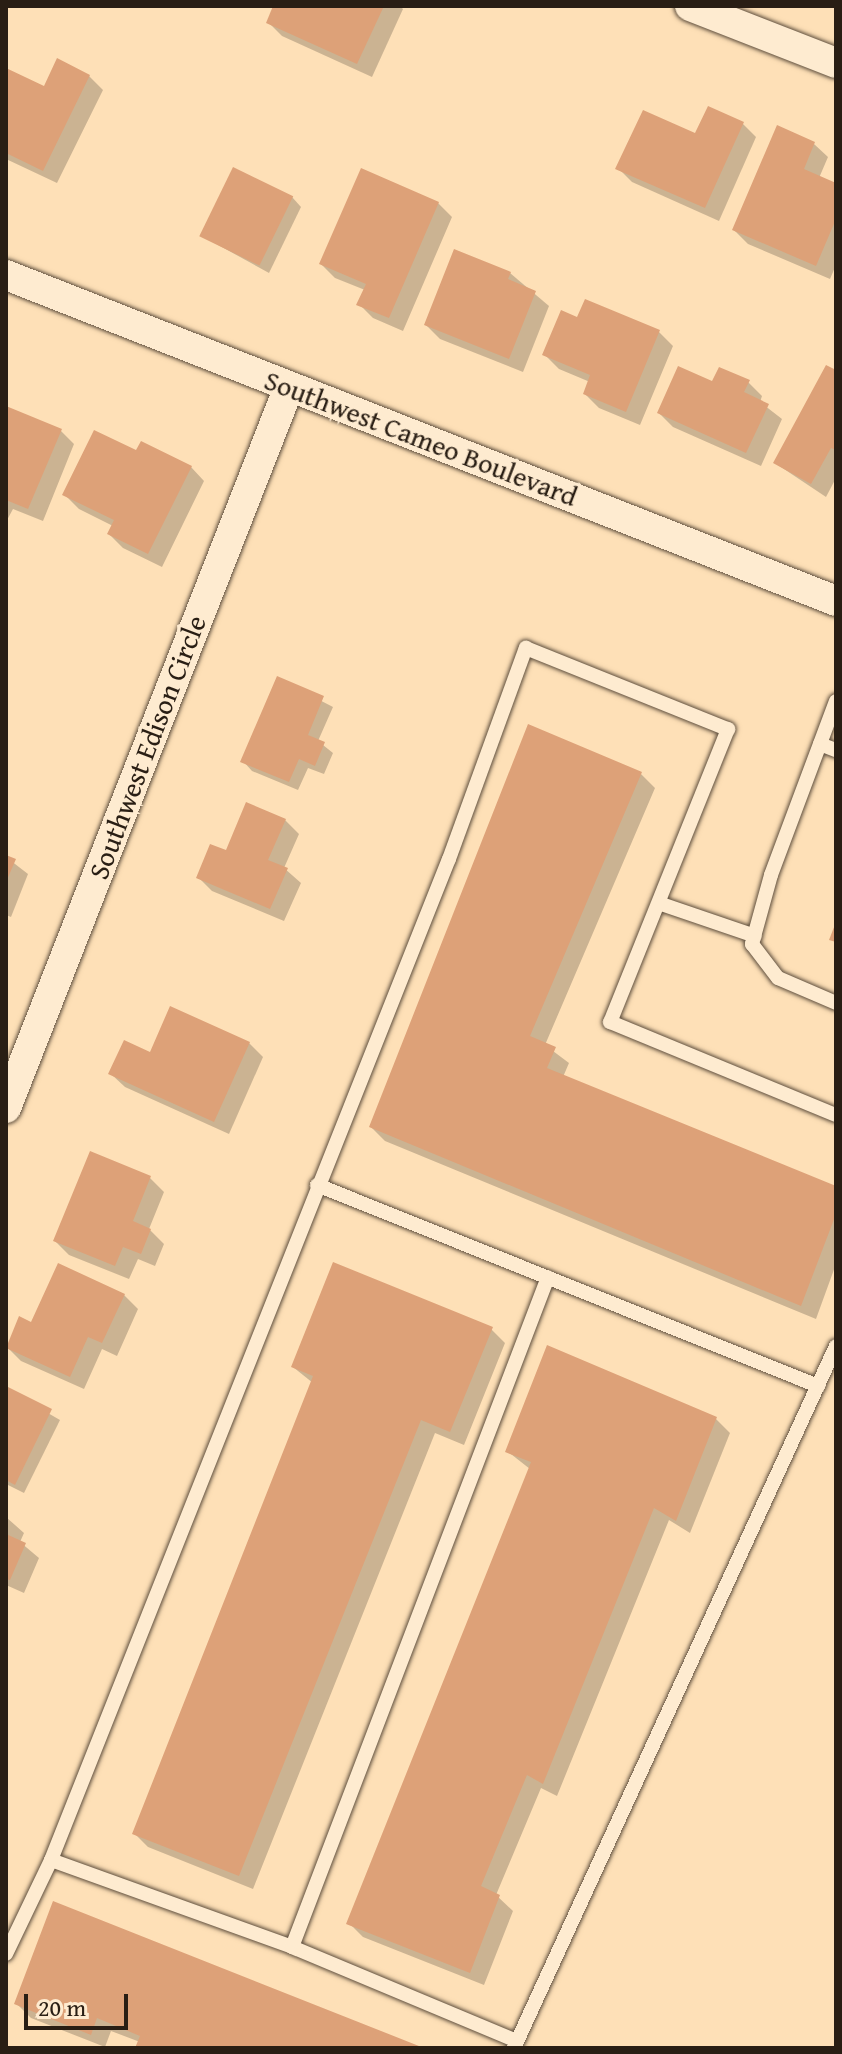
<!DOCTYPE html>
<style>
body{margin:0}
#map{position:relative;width:842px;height:2054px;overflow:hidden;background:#fee0b7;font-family:"Gentium Book Plus",serif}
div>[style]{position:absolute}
.shadow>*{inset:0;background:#0003}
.building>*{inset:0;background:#dda178;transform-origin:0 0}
.roads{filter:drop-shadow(0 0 2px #5e4e3d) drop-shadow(0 0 2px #5e4e3d)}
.service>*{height:14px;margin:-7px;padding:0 7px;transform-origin:7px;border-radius:7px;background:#feebd0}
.minor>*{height:30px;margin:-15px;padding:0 15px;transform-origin:15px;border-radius:15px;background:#feebd0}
span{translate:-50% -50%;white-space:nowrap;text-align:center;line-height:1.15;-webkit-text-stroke:7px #feebd0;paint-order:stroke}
.street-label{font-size:28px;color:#291e14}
.frame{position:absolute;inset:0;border:8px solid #291e14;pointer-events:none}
.scale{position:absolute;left:24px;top:1994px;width:104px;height:36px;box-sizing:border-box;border:4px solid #291e14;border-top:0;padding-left:10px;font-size:24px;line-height:28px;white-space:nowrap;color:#291e14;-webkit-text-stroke:6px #feebd0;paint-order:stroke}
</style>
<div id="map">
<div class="shadow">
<i style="clip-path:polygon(276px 6px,400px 6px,403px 9px,372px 77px,282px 36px,268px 22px)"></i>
<i style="clip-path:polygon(6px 70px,45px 88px,89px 76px,103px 90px,57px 183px,6px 159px)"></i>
<i style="clip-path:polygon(742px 123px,756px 137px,719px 221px,632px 182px,618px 168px)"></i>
<i style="clip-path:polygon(814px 144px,828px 157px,819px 178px,836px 185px,836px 265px,830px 279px,748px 244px,734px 230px)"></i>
<i style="clip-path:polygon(292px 197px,301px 207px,269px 273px,202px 236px)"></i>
<i style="clip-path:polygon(438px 203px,452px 217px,403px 331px,373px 318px,359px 304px,365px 290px,335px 278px,321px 264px)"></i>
<i style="clip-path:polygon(510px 273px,549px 306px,523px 372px,440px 339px,426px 325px)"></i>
<i style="clip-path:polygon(578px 320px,659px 332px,673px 346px,640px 425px,599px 408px,585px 394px,590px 382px,559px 369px,545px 355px)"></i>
<i style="clip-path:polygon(836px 373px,836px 478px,826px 497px,775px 463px)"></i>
<i style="clip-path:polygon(748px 382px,762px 396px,760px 402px,782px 419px,761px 466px,673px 427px,659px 413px,713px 384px)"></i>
<i style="clip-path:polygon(6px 408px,61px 431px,74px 444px,43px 521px,13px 509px,6px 522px)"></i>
<i style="clip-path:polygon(137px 453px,191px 467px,204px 481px,162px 567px,123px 548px,109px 534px,113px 526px,79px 509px,65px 495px)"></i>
<i style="clip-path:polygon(279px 679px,333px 707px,318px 741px,333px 753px,324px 774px,308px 768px,298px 790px,252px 771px,243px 761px)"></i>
<i style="clip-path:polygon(641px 774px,655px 788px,545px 1045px,569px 1063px,563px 1077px,836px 1188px,836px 1264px,816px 1319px,385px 1141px,371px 1127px)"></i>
<i style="clip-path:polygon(285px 820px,299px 834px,284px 868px,301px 883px,284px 921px,212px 891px,198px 877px,227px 852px)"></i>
<i style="clip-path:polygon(6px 857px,28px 874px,11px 917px,6px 915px)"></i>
<i style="clip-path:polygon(249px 1043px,263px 1057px,229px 1134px,125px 1087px,111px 1074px)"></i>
<i style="clip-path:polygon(150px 1178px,164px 1192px,149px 1229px,164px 1244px,155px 1266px,138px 1259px,129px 1279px,69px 1255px,55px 1241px)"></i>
<i style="clip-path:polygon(124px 1295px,138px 1309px,117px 1356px,102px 1349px,84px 1389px,21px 1361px,7px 1347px,32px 1324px)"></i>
<i style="clip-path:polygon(491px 1329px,505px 1343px,464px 1445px,435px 1433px,253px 1889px,148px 1847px,134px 1833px,313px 1383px,293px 1367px)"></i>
<i style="clip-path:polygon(548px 1348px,716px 1419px,730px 1433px,690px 1533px,669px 1520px,557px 1796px,541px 1788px,496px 1895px,513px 1911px,484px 1985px,363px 1937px,349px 1923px,530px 1469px,507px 1451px)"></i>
<i style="clip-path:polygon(6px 1389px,60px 1420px,24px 1493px,6px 1484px)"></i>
<i style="clip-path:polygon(6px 1517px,24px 1533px,20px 1542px,39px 1558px,24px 1593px,6px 1585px)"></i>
<i style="clip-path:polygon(17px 2004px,419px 2048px,137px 2048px,140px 2042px,111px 2031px,105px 2047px,31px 2018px)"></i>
</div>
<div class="building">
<i style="clip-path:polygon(273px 6px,384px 6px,357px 64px,266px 23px)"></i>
<i style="clip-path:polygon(57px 58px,90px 75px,43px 171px,6px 153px,6px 68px,44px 86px)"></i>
<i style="clip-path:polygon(708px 106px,744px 122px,705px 208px,615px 169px,643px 110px,695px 133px)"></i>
<i style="clip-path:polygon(777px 125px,815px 142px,804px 169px,836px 183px,836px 219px,816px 266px,732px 230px)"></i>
<i style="left:233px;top:167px;width:67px;height:77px;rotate:26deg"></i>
<i style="clip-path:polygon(361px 168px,439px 202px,389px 318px,356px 305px,366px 284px,319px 264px)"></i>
<i style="clip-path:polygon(454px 249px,511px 272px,508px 279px,536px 291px,509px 359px,424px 325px)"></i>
<i style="clip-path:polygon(585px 299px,660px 330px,626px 412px,583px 394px,590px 375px,542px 355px,561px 310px,577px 317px)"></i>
<i style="clip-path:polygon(826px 365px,836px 370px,836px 450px,831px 448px,811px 484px,773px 463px)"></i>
<i style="clip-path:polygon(678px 366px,712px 381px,719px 367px,750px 380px,744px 392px,769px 404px,746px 453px,657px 413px)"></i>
<i style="clip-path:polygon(6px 406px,62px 429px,28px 509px,6px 500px)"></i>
<i style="clip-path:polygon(94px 430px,136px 450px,141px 441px,192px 466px,148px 554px,107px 534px,114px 520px,62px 495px)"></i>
<i style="clip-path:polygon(277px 676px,324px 696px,308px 735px,325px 742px,315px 766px,299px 759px,289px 782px,240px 762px)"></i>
<i style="clip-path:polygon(528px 724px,642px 772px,530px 1036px,556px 1047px,547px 1068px,836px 1186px,836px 1214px,801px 1306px,369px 1127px)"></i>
<i style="clip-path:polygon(246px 802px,286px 819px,268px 860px,288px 868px,270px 909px,196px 878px,210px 844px,226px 850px)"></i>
<i style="clip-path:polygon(6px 855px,16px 859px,6px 882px)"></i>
<i style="clip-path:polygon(836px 922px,836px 942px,829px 940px)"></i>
<i style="clip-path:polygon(170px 1006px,250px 1042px,214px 1122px,108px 1074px,124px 1040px,150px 1052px)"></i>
<i style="clip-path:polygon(90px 1151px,151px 1176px,133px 1221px,151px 1229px,141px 1254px,123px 1247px,115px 1266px,53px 1241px)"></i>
<i style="clip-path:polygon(333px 1262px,493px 1327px,450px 1432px,421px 1420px,239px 1876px,132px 1834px,313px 1376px,291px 1367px)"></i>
<i style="clip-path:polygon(58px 1263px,125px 1294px,102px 1343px,88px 1337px,70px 1377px,6px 1348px,19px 1316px,31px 1322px)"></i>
<i style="clip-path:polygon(547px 1345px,717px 1417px,676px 1521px,654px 1508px,543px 1784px,527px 1775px,481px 1886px,500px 1895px,470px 1973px,346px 1924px,531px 1462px,505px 1452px)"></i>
<i style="clip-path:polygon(6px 1386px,52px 1409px,15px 1485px,6px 1480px)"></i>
<i style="clip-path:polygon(6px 1534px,26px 1543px,10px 1580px,6px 1579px)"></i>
<i style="clip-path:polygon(53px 1901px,424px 2048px,135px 2048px,140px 2036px,97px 2018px,91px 2035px,14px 2004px)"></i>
</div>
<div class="roads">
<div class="service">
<i style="left:836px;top:701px;width:186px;rotate:110.5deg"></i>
<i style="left:771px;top:875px;width:72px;rotate:105.4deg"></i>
<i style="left:752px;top:944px;width:43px;rotate:52.6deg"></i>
<i style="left:778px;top:978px;width:63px;rotate:23.3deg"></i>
<i style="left:820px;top:744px;width:17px;rotate:21deg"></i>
<i style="left:661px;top:904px;width:99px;rotate:18.8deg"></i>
<i style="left:317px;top:1185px;width:540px;rotate:21.86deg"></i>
<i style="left:51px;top:1860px;width:256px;rotate:19.8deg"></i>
<i style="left:292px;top:1947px;width:244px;rotate:22.7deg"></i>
<i style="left:292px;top:1947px;width:717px;rotate:-69.09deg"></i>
<i style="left:6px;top:1954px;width:104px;rotate:-64.4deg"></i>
<i style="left:51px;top:1860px;width:1077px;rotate:-68.32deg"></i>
<i style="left:449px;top:859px;width:225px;rotate:-70deg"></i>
<i style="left:526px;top:648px;width:218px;rotate:21.9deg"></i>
<i style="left:728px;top:729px;width:316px;rotate:111.9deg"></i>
<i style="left:610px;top:1022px;width:244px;rotate:22.4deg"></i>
<i style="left:514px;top:2048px;width:772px;rotate:-65.36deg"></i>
</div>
<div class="minor">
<i style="left:690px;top:6px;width:157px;rotate:21.3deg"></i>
<i style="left:6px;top:275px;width:892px;rotate:21.44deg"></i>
<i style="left:6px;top:1108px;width:775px;rotate:-68.57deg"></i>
</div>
</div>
<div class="street-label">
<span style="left:421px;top:438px;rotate:21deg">Southwest Cameo Boulevard</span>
<span style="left:147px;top:747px;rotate:-69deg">Southwest Edison Circle</span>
</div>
<div class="frame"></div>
<div class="scale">20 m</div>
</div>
